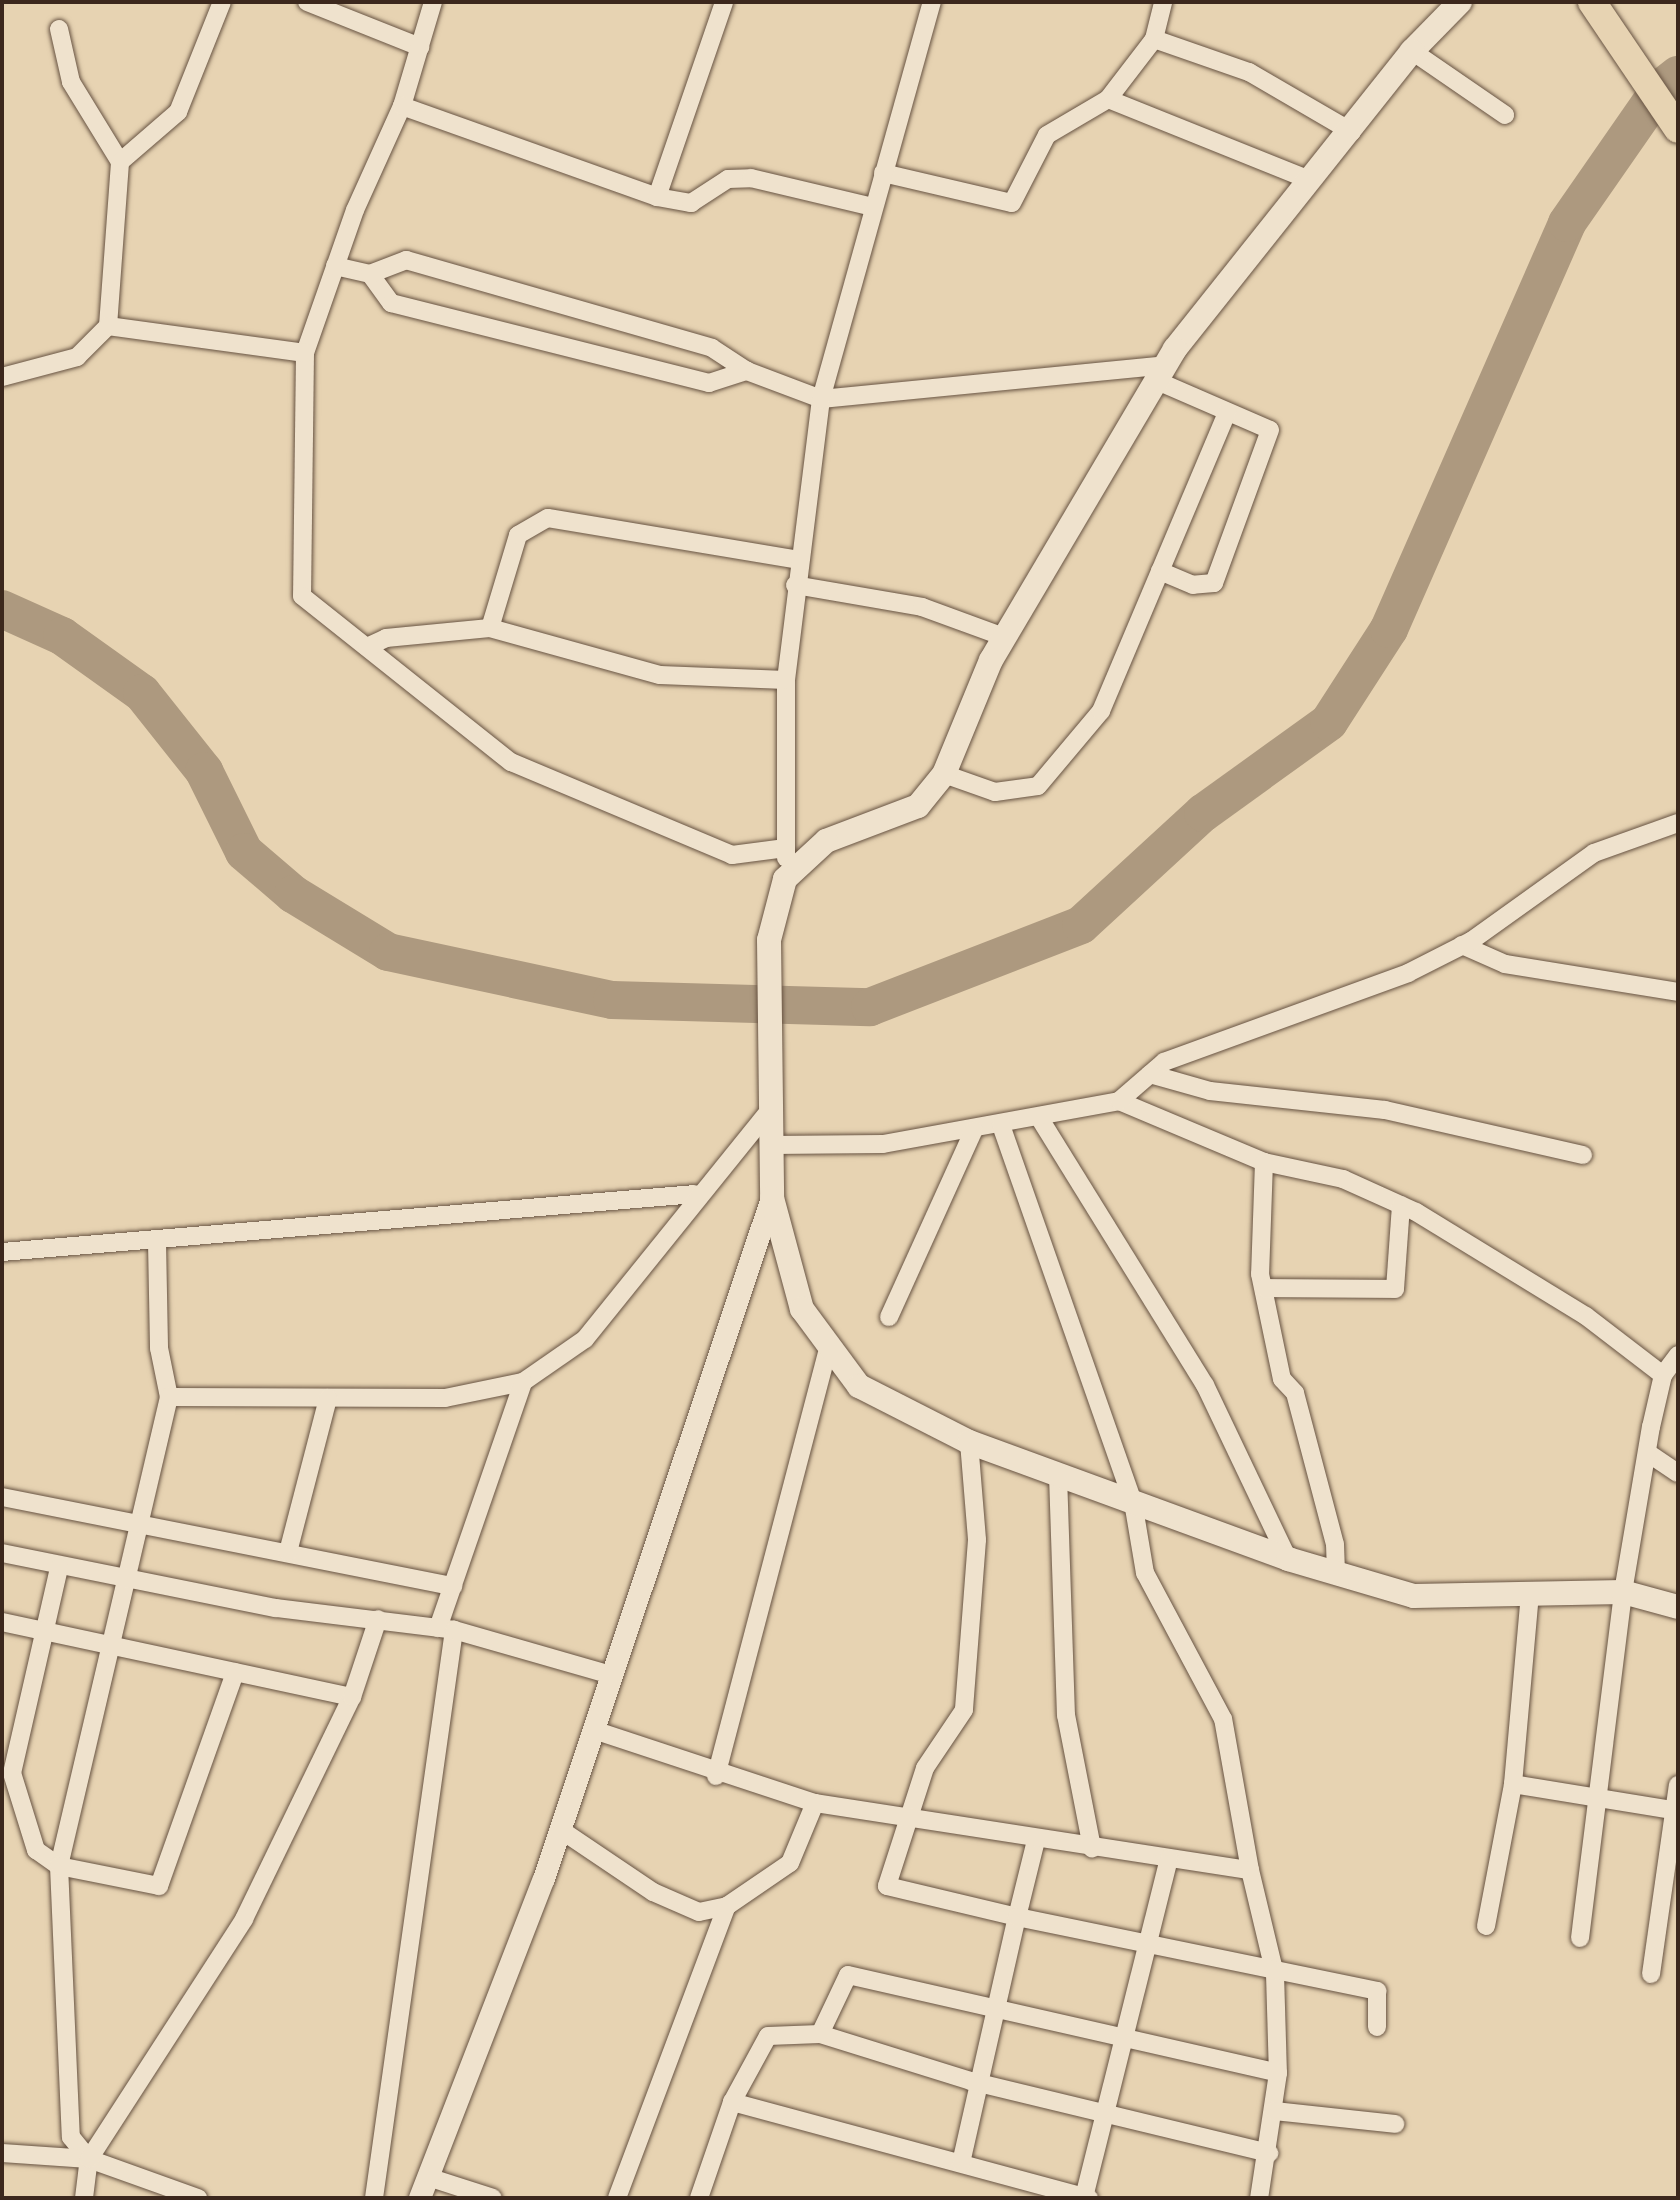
<!DOCTYPE html>
<style>
body{margin:0}
#map{position:relative;width:1680px;height:2200px;overflow:hidden;background:#e7d3b2;font-family:"IM FELL Great Primer",serif}
div>[style]{position:absolute}
.river>*{height:38px;margin:-19px;padding:0 19px;transform-origin:19px;border-radius:19px;background:#ad997f}
.roads{filter:drop-shadow(0 0 2px #675342) drop-shadow(0 0 2px #675342)}
.minor>*{height:18px;margin:-9px;padding:0 9px;transform-origin:9px;border-radius:9px;background:#efe2cd}
.tertiary>*{height:22px;margin:-11px;padding:0 11px;transform-origin:11px;border-radius:11px;background:#efe2cd}
.secondary>*{height:24px;margin:-12px;padding:0 12px;transform-origin:12px;border-radius:12px;background:#efe2cd}
.trunk>*{height:28px;margin:-14px;padding:0 14px;transform-origin:14px;border-radius:14px;background:#e7d3b2}
span{translate:-50% -50%;white-space:nowrap;text-align:center;line-height:1.15;-webkit-text-stroke:6px #efe2cd;paint-order:stroke}
.frame{position:absolute;inset:0;border:4px solid #3c281d;pointer-events:none}
</style>
<div id="map">
<div class="river">
<i style="left:2px;top:609px;width:66px;rotate:24.2deg"></i>
<i style="left:62px;top:636px;width:98px;rotate:35.5deg"></i>
<i style="left:142px;top:693px;width:100px;rotate:51.5deg"></i>
<i style="left:204px;top:771px;width:90px;rotate:63.7deg"></i>
<i style="left:244px;top:852px;width:65px;rotate:40.6deg"></i>
<i style="left:293px;top:894px;width:111px;rotate:31.4deg"></i>
<i style="left:388px;top:952px;width:229px;rotate:12.1deg"></i>
<i style="left:612px;top:1000px;width:258px;rotate:1.6deg"></i>
<i style="left:870px;top:1007px;width:226px;rotate:-21.2deg"></i>
<i style="left:1081px;top:925px;width:166px;rotate:-42.6deg"></i>
<i style="left:1203px;top:813px;width:155px;rotate:-35.8deg"></i>
<i style="left:1329px;top:722px;width:111px;rotate:-57.2deg"></i>
<i style="left:1389px;top:629px;width:443px;rotate:-66.3deg"></i>
<i style="left:1567px;top:223px;width:163px;rotate:-55.2deg"></i>
<i style="left:1660px;top:89px;width:23px;rotate:-38deg"></i>
</div>
<div class="roads">
<div class="minor">
<i style="left:307px;top:2px;width:122px;rotate:21.7deg"></i>
<i style="left:433px;top:2px;width:109px;rotate:106.6deg"></i>
<i style="left:402px;top:106px;width:114px;rotate:114.3deg"></i>
<i style="left:355px;top:210px;width:151px;rotate:109.3deg"></i>
<i style="left:305px;top:353px;width:243px;rotate:90.7deg"></i>
<i style="left:302px;top:596px;width:267px;rotate:38.5deg"></i>
<i style="left:511px;top:762px;width:240px;rotate:22.8deg"></i>
<i style="left:732px;top:855px;width:54px;rotate:-7.4deg"></i>
<i style="left:59px;top:29px;width:54px;rotate:77.2deg"></i>
<i style="left:71px;top:82px;width:94px;rotate:58.5deg"></i>
<i style="left:1154px;top:39px;width:101px;rotate:19.2deg"></i>
<i style="left:1249px;top:72px;width:119px;rotate:30.2deg"></i>
<i style="left:1412px;top:51px;width:113px;rotate:34.5deg"></i>
<i style="left:1108px;top:99px;width:217px;rotate:21.9deg"></i>
<i style="left:402px;top:106px;width:271px;rotate:19.6deg"></i>
<i style="left:657px;top:197px;width:206px;rotate:-71deg"></i>
<i style="left:883px;top:173px;width:132px;rotate:13.1deg"></i>
<i style="left:1012px;top:203px;width:76px;rotate:-62.8deg"></i>
<i style="left:1047px;top:135px;width:71px;rotate:-30.5deg"></i>
<i style="left:1108px;top:99px;width:76px;rotate:-52.5deg"></i>
<i style="left:1154px;top:39px;width:38px;rotate:-76deg"></i>
<i style="left:657px;top:197px;width:35px;rotate:10deg"></i>
<i style="left:691px;top:203px;width:44px;rotate:-33deg"></i>
<i style="left:728px;top:179px;width:23px;rotate:-2deg"></i>
<i style="left:751px;top:178px;width:125px;rotate:13.4deg"></i>
<i style="left:335px;top:266px;width:36px;rotate:13deg"></i>
<i style="left:370px;top:274px;width:36px;rotate:54deg"></i>
<i style="left:391px;top:303px;width:328px;rotate:14.1deg"></i>
<i style="left:709px;top:383px;width:40px;rotate:-18deg"></i>
<i style="left:370px;top:274px;width:39px;rotate:-21deg"></i>
<i style="left:406px;top:260px;width:318px;rotate:16deg"></i>
<i style="left:712px;top:348px;width:42px;rotate:33.3deg"></i>
<i style="left:747px;top:371px;width:79px;rotate:20.7deg"></i>
<i style="left:821px;top:399px;width:346px;rotate:-5.6deg"></i>
<i style="left:108px;top:326px;width:164px;rotate:-85.8deg"></i>
<i style="left:120px;top:162px;width:77px;rotate:-40.8deg"></i>
<i style="left:178px;top:112px;width:118px;rotate:-68.2deg"></i>
<i style="left:2px;top:377px;width:78px;rotate:-14.9deg"></i>
<i style="left:77px;top:357px;width:44px;rotate:-45deg"></i>
<i style="left:108px;top:326px;width:199px;rotate:7.8deg"></i>
<i style="left:1155px;top:380px;width:125px;rotate:23.5deg"></i>
<i style="left:1270px;top:430px;width:163px;rotate:110.1deg"></i>
<i style="left:1214px;top:583px;width:21px;rotate:175deg"></i>
<i style="left:1193px;top:585px;width:36px;rotate:-157deg"></i>
<i style="left:795px;top:585px;width:129px;rotate:9.8deg"></i>
<i style="left:922px;top:607px;width:87px;rotate:20.1deg"></i>
<i style="left:490px;top:628px;width:97px;rotate:-73.2deg"></i>
<i style="left:518px;top:535px;width:34px;rotate:-30deg"></i>
<i style="left:548px;top:518px;width:254px;rotate:9.5deg"></i>
<i style="left:367px;top:647px;width:21px;rotate:-25deg"></i>
<i style="left:386px;top:638px;width:104px;rotate:-5.5deg"></i>
<i style="left:490px;top:628px;width:176px;rotate:15.5deg"></i>
<i style="left:660px;top:675px;width:126px;rotate:2.3deg"></i>
<i style="left:944px;top:774px;width:54px;rotate:19.4deg"></i>
<i style="left:995px;top:792px;width:43px;rotate:-7.9deg"></i>
<i style="left:1038px;top:786px;width:98px;rotate:-50deg"></i>
<i style="left:1101px;top:711px;width:324px;rotate:-67.1deg"></i>
<i style="left:786px;top:858px;width:178px;rotate:-90deg"></i>
<i style="left:786px;top:680px;width:283px;rotate:-82.9deg"></i>
<i style="left:821px;top:399px;width:412px;rotate:-74.4deg"></i>
<i style="left:1462px;top:945px;width:47px;rotate:23.8deg"></i>
<i style="left:1505px;top:964px;width:175px;rotate:9.2deg"></i>
<i style="left:1150px;top:1074px;width:62px;rotate:15.8deg"></i>
<i style="left:1210px;top:1091px;width:176px;rotate:6.2deg"></i>
<i style="left:1385px;top:1110px;width:203px;rotate:12.8deg"></i>
<i style="left:1119px;top:1101px;width:157px;rotate:22.8deg"></i>
<i style="left:1264px;top:1162px;width:81px;rotate:12.1deg"></i>
<i style="left:1343px;top:1179px;width:80px;rotate:24.3deg"></i>
<i style="left:1416px;top:1212px;width:199px;rotate:31.5deg"></i>
<i style="left:1586px;top:1316px;width:97px;rotate:37.5deg"></i>
<i style="left:1040px;top:1119px;width:313px;rotate:58.2deg"></i>
<i style="left:1205px;top:1385px;width:193px;rotate:64.5deg"></i>
<i style="left:771px;top:1145px;width:112px;rotate:-0.5deg"></i>
<i style="left:883px;top:1144px;width:240px;rotate:-10.3deg"></i>
<i style="left:1119px;top:1101px;width:60px;rotate:-40.9deg"></i>
<i style="left:1164px;top:1062px;width:260px;rotate:-20deg"></i>
<i style="left:1408px;top:973px;width:71px;rotate:-26.9deg"></i>
<i style="left:1471px;top:941px;width:151px;rotate:-35.6deg"></i>
<i style="left:1594px;top:853px;width:89px;rotate:-19.7deg"></i>
<i style="left:1264px;top:1162px;width:112px;rotate:92deg"></i>
<i style="left:1260px;top:1274px;width:107px;rotate:78.2deg"></i>
<i style="left:1282px;top:1379px;width:19px;rotate:47deg"></i>
<i style="left:1295px;top:1393px;width:156px;rotate:75.2deg"></i>
<i style="left:1335px;top:1544px;width:27px;rotate:88deg"></i>
<i style="left:157px;top:1242px;width:106px;rotate:88.9deg"></i>
<i style="left:159px;top:1348px;width:50px;rotate:78.5deg"></i>
<i style="left:169px;top:1397px;width:482px;rotate:103.2deg"></i>
<i style="left:59px;top:1866px;width:271px;rotate:87.5deg"></i>
<i style="left:71px;top:2137px;width:28px;rotate:51deg"></i>
<i style="left:89px;top:2159px;width:116px;rotate:19.7deg"></i>
<i style="left:2px;top:1252px;width:695px;rotate:-4.78deg"></i>
<i style="left:1265px;top:1288px;width:130px;rotate:0.4deg"></i>
<i style="left:1395px;top:1289px;width:84px;rotate:-85.9deg"></i>
<i style="left:889px;top:1317px;width:205px;rotate:-65.6deg"></i>
<i style="left:169px;top:1397px;width:276px;rotate:0.2deg"></i>
<i style="left:445px;top:1398px;width:80px;rotate:-11.6deg"></i>
<i style="left:523px;top:1382px;width:75px;rotate:-34.7deg"></i>
<i style="left:585px;top:1339px;width:294px;rotate:-51.1deg"></i>
<i style="left:969px;top:1442px;width:98px;rotate:85.3deg"></i>
<i style="left:977px;top:1540px;width:170px;rotate:94.4deg"></i>
<i style="left:964px;top:1710px;width:70px;rotate:123.9deg"></i>
<i style="left:925px;top:1768px;width:124px;rotate:107.9deg"></i>
<i style="left:887px;top:1886px;width:134px;rotate:13.4deg"></i>
<i style="left:1017px;top:1917px;width:79px;rotate:-76.1deg"></i>
<i style="left:1651px;top:1455px;width:32px;rotate:34deg"></i>
<i style="left:1058px;top:1475px;width:240px;rotate:88.1deg"></i>
<i style="left:1066px;top:1715px;width:136px;rotate:78.9deg"></i>
<i style="left:2px;top:1497px;width:460px;rotate:11.2deg"></i>
<i style="left:288px;top:1552px;width:159px;rotate:-75.4deg"></i>
<i style="left:2px;top:1553px;width:279px;rotate:11.4deg"></i>
<i style="left:276px;top:1608px;width:179px;rotate:7deg"></i>
<i style="left:59px;top:1568px;width:210px;rotate:102.9deg"></i>
<i style="left:12px;top:1773px;width:81px;rotate:72.7deg"></i>
<i style="left:36px;top:1850px;width:28px;rotate:35deg"></i>
<i style="left:59px;top:1866px;width:102px;rotate:11.3deg"></i>
<i style="left:159px;top:1886px;width:227px;rotate:-70.4deg"></i>
<i style="left:2px;top:1622px;width:358px;rotate:12.1deg"></i>
<i style="left:438px;top:1628px;width:260px;rotate:-70.9deg"></i>
<i style="left:594px;top:1730px;width:233px;rotate:18.3deg"></i>
<i style="left:815px;top:1803px;width:440px;rotate:8.8deg"></i>
<i style="left:1250px;top:1870px;width:153px;rotate:-100.1deg"></i>
<i style="left:1223px;top:1719px;width:166px;rotate:-118.1deg"></i>
<i style="left:1145px;top:1573px;width:72px;rotate:-99.6deg"></i>
<i style="left:1133px;top:1502px;width:399px;rotate:-109.3deg"></i>
<i style="left:716px;top:1776px;width:446px;rotate:-75.3deg"></i>
<i style="left:1513px;top:1784px;width:167px;rotate:9.3deg"></i>
<i style="left:561px;top:1830px;width:111px;rotate:34deg"></i>
<i style="left:653px;top:1892px;width:50px;rotate:23.5deg"></i>
<i style="left:699px;top:1912px;width:29px;rotate:-12deg"></i>
<i style="left:727px;top:1906px;width:76px;rotate:-34.3deg"></i>
<i style="left:790px;top:1863px;width:65px;rotate:-67.4deg"></i>
<i style="left:1250px;top:1870px;width:107px;rotate:76.5deg"></i>
<i style="left:1275px;top:1974px;width:99px;rotate:88.3deg"></i>
<i style="left:1278px;top:2073px;width:126px;rotate:98.6deg"></i>
<i style="left:1486px;top:1926px;width:145px;rotate:-79.2deg"></i>
<i style="left:1513px;top:1784px;width:191px;rotate:-84.9deg"></i>
<i style="left:1580px;top:1938px;width:349px;rotate:-82.9deg"></i>
<i style="left:1623px;top:1592px;width:167px;rotate:-80.4deg"></i>
<i style="left:1651px;top:1427px;width:53px;rotate:-77deg"></i>
<i style="left:1663px;top:1375px;width:25px;rotate:-53deg"></i>
<i style="left:1651px;top:1974px;width:191px;rotate:-81.9deg"></i>
<i style="left:820px;top:2034px;width:65px;rotate:-64.6deg"></i>
<i style="left:848px;top:1975px;width:441px;rotate:12.8deg"></i>
<i style="left:732px;top:2102px;width:370px;rotate:15.1deg"></i>
<i style="left:1274px;top:2111px;width:122px;rotate:6.1deg"></i>
<i style="left:2px;top:2153px;width:87px;rotate:3.9deg"></i>
<i style="left:961px;top:2163px;width:252px;rotate:-77.2deg"></i>
<i style="left:1017px;top:1917px;width:368px;rotate:11.6deg"></i>
<i style="left:1377px;top:1991px;width:36px;rotate:90deg"></i>
<i style="left:428px;top:2177px;width:68px;rotate:17.9deg"></i>
<i style="left:1084px;top:2197px;width:349px;rotate:-75.9deg"></i>
<i style="left:84px;top:2198px;width:39px;rotate:-83deg"></i>
<i style="left:89px;top:2159px;width:286px;rotate:-57.1deg"></i>
<i style="left:244px;top:1919px;width:247px;rotate:-64.1deg"></i>
<i style="left:352px;top:1697px;width:82px;rotate:-71.6deg"></i>
<i style="left:374px;top:2198px;width:574px;rotate:-81.98deg"></i>
<i style="left:454px;top:1630px;width:163px;rotate:16deg"></i>
<i style="left:617px;top:2198px;width:312px;rotate:-69.4deg"></i>
<i style="left:699px;top:2198px;width:102px;rotate:-71deg"></i>
<i style="left:732px;top:2102px;width:75px;rotate:-61.4deg"></i>
<i style="left:768px;top:2036px;width:52px;rotate:-2.2deg"></i>
<i style="left:820px;top:2034px;width:158px;rotate:17.3deg"></i>
<i style="left:971px;top:2081px;width:307px;rotate:13.6deg"></i>
</div>
<div class="tertiary">
<i style="left:420px;top:2198px;width:342px;rotate:-68.8deg"></i>
<i style="left:544px;top:1879px;width:718px;rotate:-71.49deg"></i>
</div>
<div class="secondary">
<i style="left:1460px;top:2px;width:69px;rotate:134.4deg"></i>
<i style="left:1412px;top:51px;width:381px;rotate:128.5deg"></i>
<i style="left:1175px;top:349px;width:361px;rotate:120.6deg"></i>
<i style="left:991px;top:660px;width:123px;rotate:112.4deg"></i>
<i style="left:944px;top:774px;width:41px;rotate:129.1deg"></i>
<i style="left:918px;top:806px;width:98px;rotate:159.2deg"></i>
<i style="left:826px;top:841px;width:56px;rotate:137.2deg"></i>
<i style="left:785px;top:879px;width:63px;rotate:104.7deg"></i>
<i style="left:769px;top:940px;width:258px;rotate:89.3deg"></i>
<i style="left:772px;top:1198px;width:115px;rotate:74.9deg"></i>
<i style="left:802px;top:1309px;width:96px;rotate:53.5deg"></i>
<i style="left:859px;top:1386px;width:123px;rotate:27deg"></i>
<i style="left:969px;top:1442px;width:340px;rotate:20.1deg"></i>
<i style="left:1288px;top:1559px;width:131px;rotate:16.4deg"></i>
<i style="left:1414px;top:1596px;width:209px;rotate:-1.1deg"></i>
<i style="left:1623px;top:1592px;width:57px;rotate:15.3deg"></i>
</div>
<div class="trunk">
<i style="left:1592px;top:2px;width:153px;rotate:55.9deg"></i>
</div>
</div>
<div class="frame"></div>
</div>
